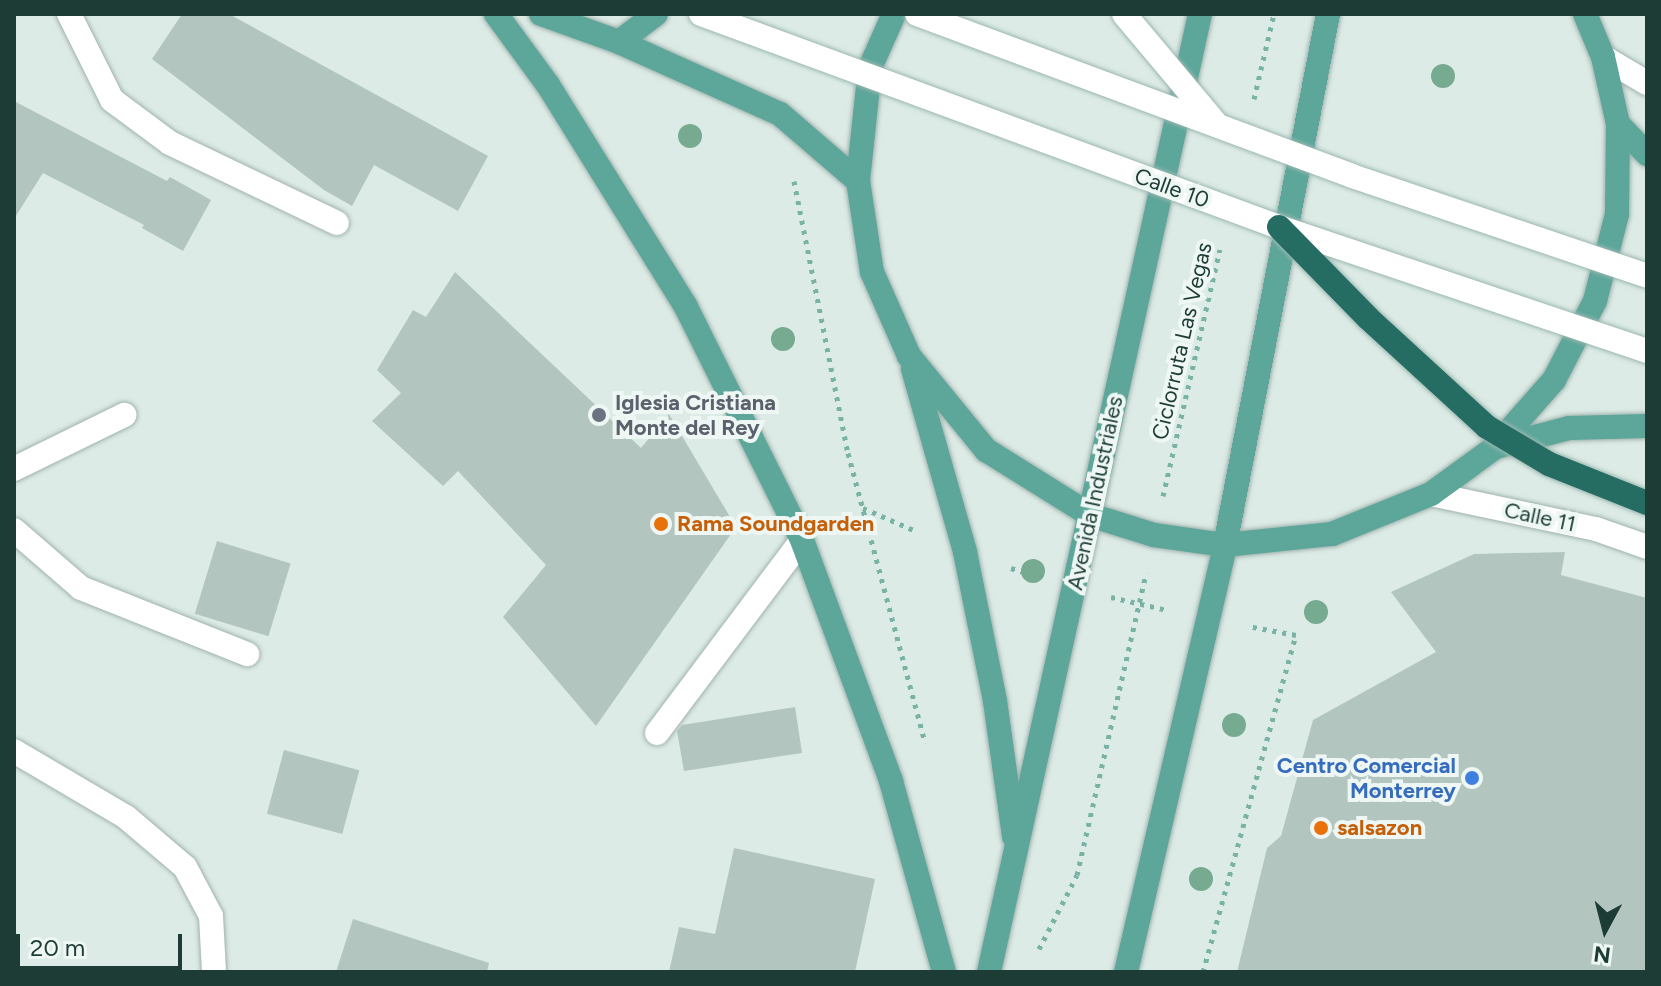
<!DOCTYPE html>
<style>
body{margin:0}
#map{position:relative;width:1661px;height:986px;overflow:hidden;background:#ddebe6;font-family:Figtree,sans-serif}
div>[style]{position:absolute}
.building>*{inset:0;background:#b2c6bf;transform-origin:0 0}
.path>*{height:5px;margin-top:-2.5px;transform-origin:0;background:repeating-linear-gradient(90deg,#79b3a6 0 4px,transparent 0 10px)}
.roads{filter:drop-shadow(0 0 2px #a0b3ae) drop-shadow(0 0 2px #a0b3ae)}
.lane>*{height:24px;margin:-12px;padding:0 12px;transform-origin:12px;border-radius:12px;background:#fff}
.street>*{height:24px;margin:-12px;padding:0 12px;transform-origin:12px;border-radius:12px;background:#fff}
.secondary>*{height:24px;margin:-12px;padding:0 12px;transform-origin:12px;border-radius:12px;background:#fff}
.primary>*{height:24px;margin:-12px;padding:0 12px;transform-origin:12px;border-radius:12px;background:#5ca69a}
.bridges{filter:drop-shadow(0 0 2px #9bb8b0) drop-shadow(0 0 2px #9bb8b0)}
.secondary-bridge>*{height:24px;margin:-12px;padding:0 12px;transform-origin:12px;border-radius:12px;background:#fff}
.highway-bridge>*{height:24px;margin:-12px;padding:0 12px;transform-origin:12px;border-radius:12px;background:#256c63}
.trees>*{width:24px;height:24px;margin:-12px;border-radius:50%;background:#77ab91}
.dots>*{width:22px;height:22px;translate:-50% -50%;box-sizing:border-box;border:4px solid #eef7f3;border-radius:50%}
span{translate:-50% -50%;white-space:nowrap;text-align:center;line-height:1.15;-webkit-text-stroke:8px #eef7f3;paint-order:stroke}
.street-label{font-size:22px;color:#1d3c36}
.worship-label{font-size:22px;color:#5b616d;font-weight:700}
.left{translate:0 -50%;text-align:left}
.food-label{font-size:22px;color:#c56008;font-weight:700}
.shop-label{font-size:22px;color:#366cbe;font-weight:700}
.right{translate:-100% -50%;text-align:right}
.frame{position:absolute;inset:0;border:16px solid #1d3c36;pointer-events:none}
.north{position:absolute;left:1565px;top:890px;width:80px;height:80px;-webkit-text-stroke:6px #eef7f3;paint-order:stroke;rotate:187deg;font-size:22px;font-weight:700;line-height:32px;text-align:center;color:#1d3c36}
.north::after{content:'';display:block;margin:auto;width:28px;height:36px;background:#1d3c36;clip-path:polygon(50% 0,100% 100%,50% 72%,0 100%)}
.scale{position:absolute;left:16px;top:934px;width:166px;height:36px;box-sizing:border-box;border:4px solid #1d3c36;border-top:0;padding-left:10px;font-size:24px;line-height:28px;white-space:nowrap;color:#1d3c36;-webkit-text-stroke:6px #eef7f3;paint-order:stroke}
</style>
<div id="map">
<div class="building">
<i style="clip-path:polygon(182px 14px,229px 14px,488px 156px,458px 211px,374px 165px,352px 206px,324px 190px,152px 59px)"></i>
<i style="clip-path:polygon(14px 101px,167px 181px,170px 177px,211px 200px,183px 251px,142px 228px,144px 225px,43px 173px,14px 219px)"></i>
<i style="clip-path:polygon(455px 272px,641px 448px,669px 414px,736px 527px,596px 726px,503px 617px,546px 565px,458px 471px,443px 486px,372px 421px,401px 393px,377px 370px,413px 310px,426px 317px)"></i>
<i style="left:217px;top:541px;width:77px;height:76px;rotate:17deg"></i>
<i style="clip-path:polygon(1565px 552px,1561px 575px,1647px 598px,1647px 972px,1237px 972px,1267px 848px,1281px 836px,1313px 720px,1436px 652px,1391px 592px,1474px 554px)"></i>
<i style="clip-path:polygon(795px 707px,802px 753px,684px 771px,677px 731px,682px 725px)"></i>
<i style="left:284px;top:750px;width:78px;height:66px;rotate:15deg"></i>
<i style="clip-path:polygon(734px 848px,875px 879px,855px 972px,669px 972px,679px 927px,715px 934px)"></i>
<i style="clip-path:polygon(353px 919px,489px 963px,487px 972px,336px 972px)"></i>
</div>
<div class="path">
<i style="left:1254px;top:99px;width:87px;rotate:-76.8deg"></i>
<i style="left:794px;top:181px;width:277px;rotate:78.8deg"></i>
<i style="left:848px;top:453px;width:300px;rotate:75.1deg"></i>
<i style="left:1163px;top:496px;width:253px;rotate:-77deg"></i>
<i style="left:863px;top:508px;width:58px;rotate:23.5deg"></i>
<i style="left:1011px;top:568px;width:26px;rotate:18deg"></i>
<i style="left:1111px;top:597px;width:57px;rotate:13.1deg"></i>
<i style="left:1039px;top:949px;width:83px;rotate:-62.8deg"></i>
<i style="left:1077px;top:875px;width:310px;rotate:-77.1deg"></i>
<i style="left:1203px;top:972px;width:350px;rotate:-74.6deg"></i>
<i style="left:1296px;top:635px;width:49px;rotate:-169.4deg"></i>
</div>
<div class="roads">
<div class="lane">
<i style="left:69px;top:14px;width:96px;rotate:63.4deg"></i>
<i style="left:112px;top:100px;width:72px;rotate:36.6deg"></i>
<i style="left:170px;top:143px;width:185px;rotate:25.6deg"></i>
<i style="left:14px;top:469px;width:123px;rotate:-26.1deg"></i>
<i style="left:14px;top:530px;width:89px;rotate:40.9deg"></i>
<i style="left:81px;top:588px;width:179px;rotate:21.7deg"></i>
<i style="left:657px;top:733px;width:241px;rotate:-53.1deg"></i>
<i style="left:14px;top:751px;width:130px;rotate:30.5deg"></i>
<i style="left:126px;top:817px;width:77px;rotate:40.3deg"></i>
<i style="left:185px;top:867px;width:55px;rotate:62deg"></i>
<i style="left:211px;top:916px;width:56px;rotate:86.9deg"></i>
</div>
<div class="street">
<i style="left:1603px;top:57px;width:51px;rotate:30.6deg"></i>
</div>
<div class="secondary">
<i style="left:1431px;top:494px;width:169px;rotate:12deg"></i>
<i style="left:1596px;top:529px;width:54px;rotate:19.4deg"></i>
</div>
<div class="primary">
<i style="left:496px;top:14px;width:88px;rotate:53.8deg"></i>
<i style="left:548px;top:85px;width:261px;rotate:58.1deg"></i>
<i style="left:686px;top:307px;width:260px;rotate:63.5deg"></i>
<i style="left:802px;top:540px;width:257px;rotate:69.7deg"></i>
<i style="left:891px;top:781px;width:198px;rotate:74.5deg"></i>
<i style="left:541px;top:14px;width:83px;rotate:19.7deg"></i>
<i style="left:619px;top:42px;width:176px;rotate:24.1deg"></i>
<i style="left:780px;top:114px;width:103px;rotate:40.7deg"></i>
<i style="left:894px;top:14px;width:59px;rotate:114deg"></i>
<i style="left:870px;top:68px;width:114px;rotate:96.1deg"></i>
<i style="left:858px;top:181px;width:92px;rotate:81.3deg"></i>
<i style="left:872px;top:272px;width:92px;rotate:66.2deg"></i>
<i style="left:909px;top:356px;width:122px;rotate:50.7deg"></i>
<i style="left:986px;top:450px;width:123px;rotate:32deg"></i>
<i style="left:1090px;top:515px;width:67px;rotate:17.4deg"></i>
<i style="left:1154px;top:535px;width:72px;rotate:8deg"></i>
<i style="left:1225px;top:545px;width:108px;rotate:-5.9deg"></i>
<i style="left:1332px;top:534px;width:107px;rotate:-22deg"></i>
<i style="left:1431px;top:494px;width:78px;rotate:-36.1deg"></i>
<i style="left:1494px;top:448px;width:91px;rotate:-48.6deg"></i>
<i style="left:1554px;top:380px;width:89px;rotate:-62.6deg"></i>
<i style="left:1595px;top:301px;width:90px;rotate:-75.8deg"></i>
<i style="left:1617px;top:214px;width:90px;rotate:-89.4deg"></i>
<i style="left:1618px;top:124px;width:69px;rotate:-102.6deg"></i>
<i style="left:1603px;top:57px;width:47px;rotate:-112.7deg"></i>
<i style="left:619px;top:42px;width:46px;rotate:-37.1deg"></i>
<i style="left:1618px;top:124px;width:42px;rotate:46deg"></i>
<i style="left:913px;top:369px;width:190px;rotate:74.1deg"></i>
<i style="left:965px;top:552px;width:152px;rotate:78.6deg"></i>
<i style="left:995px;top:701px;width:137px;rotate:82deg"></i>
<i style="left:1500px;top:446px;width:71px;rotate:-14.6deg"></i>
<i style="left:1569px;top:428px;width:78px;rotate:-1.5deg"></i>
<i style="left:989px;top:972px;width:981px;rotate:-77.58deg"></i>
<i style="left:1126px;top:972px;width:438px;rotate:-76.9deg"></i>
<i style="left:1225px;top:545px;width:541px;rotate:-79.02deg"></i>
</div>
</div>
<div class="bridges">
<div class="secondary-bridge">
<i style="left:701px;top:14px;width:616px;rotate:20.23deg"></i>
<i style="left:1279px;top:227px;width:388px;rotate:18.6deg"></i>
<i style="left:917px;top:14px;width:464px;rotate:20.4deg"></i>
<i style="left:1352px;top:176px;width:311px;rotate:18.7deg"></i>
<i style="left:1124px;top:14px;width:146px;rotate:50deg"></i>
</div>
<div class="highway-bridge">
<i style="left:1279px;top:227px;width:127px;rotate:45.6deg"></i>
<i style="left:1368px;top:318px;width:161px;rotate:42.5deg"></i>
<i style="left:1487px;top:427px;width:72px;rotate:30.8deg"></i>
<i style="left:1549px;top:464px;width:105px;rotate:21.7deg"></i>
</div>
</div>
<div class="trees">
<i style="left:1443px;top:76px"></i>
<i style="left:690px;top:136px"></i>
<i style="left:783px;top:339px"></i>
<i style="left:1033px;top:571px"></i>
<i style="left:1316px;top:612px"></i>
<i style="left:1234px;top:725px"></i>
<i style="left:1201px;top:879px"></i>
</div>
<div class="dots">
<i style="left:599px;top:415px;background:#6b7280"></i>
<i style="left:661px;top:524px;background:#e8710a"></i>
<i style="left:1472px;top:778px;background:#3f7fe0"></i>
<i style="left:1321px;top:828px;background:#e8710a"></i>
</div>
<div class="street-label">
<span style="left:1172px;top:188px;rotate:20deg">Calle 10</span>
<span style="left:1182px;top:341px;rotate:-77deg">Ciclorruta Las Vegas</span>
<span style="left:1095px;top:493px;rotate:-78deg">Avenida Industriales</span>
<span style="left:1540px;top:517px;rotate:12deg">Calle 11</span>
</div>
<div class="worship-label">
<span class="left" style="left:615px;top:415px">Iglesia Cristiana<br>Monte del Rey</span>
</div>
<div class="food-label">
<span class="left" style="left:677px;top:524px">Rama Soundgarden</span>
<span class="left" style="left:1337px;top:828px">salsazon</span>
</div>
<div class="shop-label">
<span class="right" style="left:1456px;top:778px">Centro Comercial<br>Monterrey</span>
</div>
<div class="frame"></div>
<div class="north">N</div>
<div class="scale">20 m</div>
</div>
